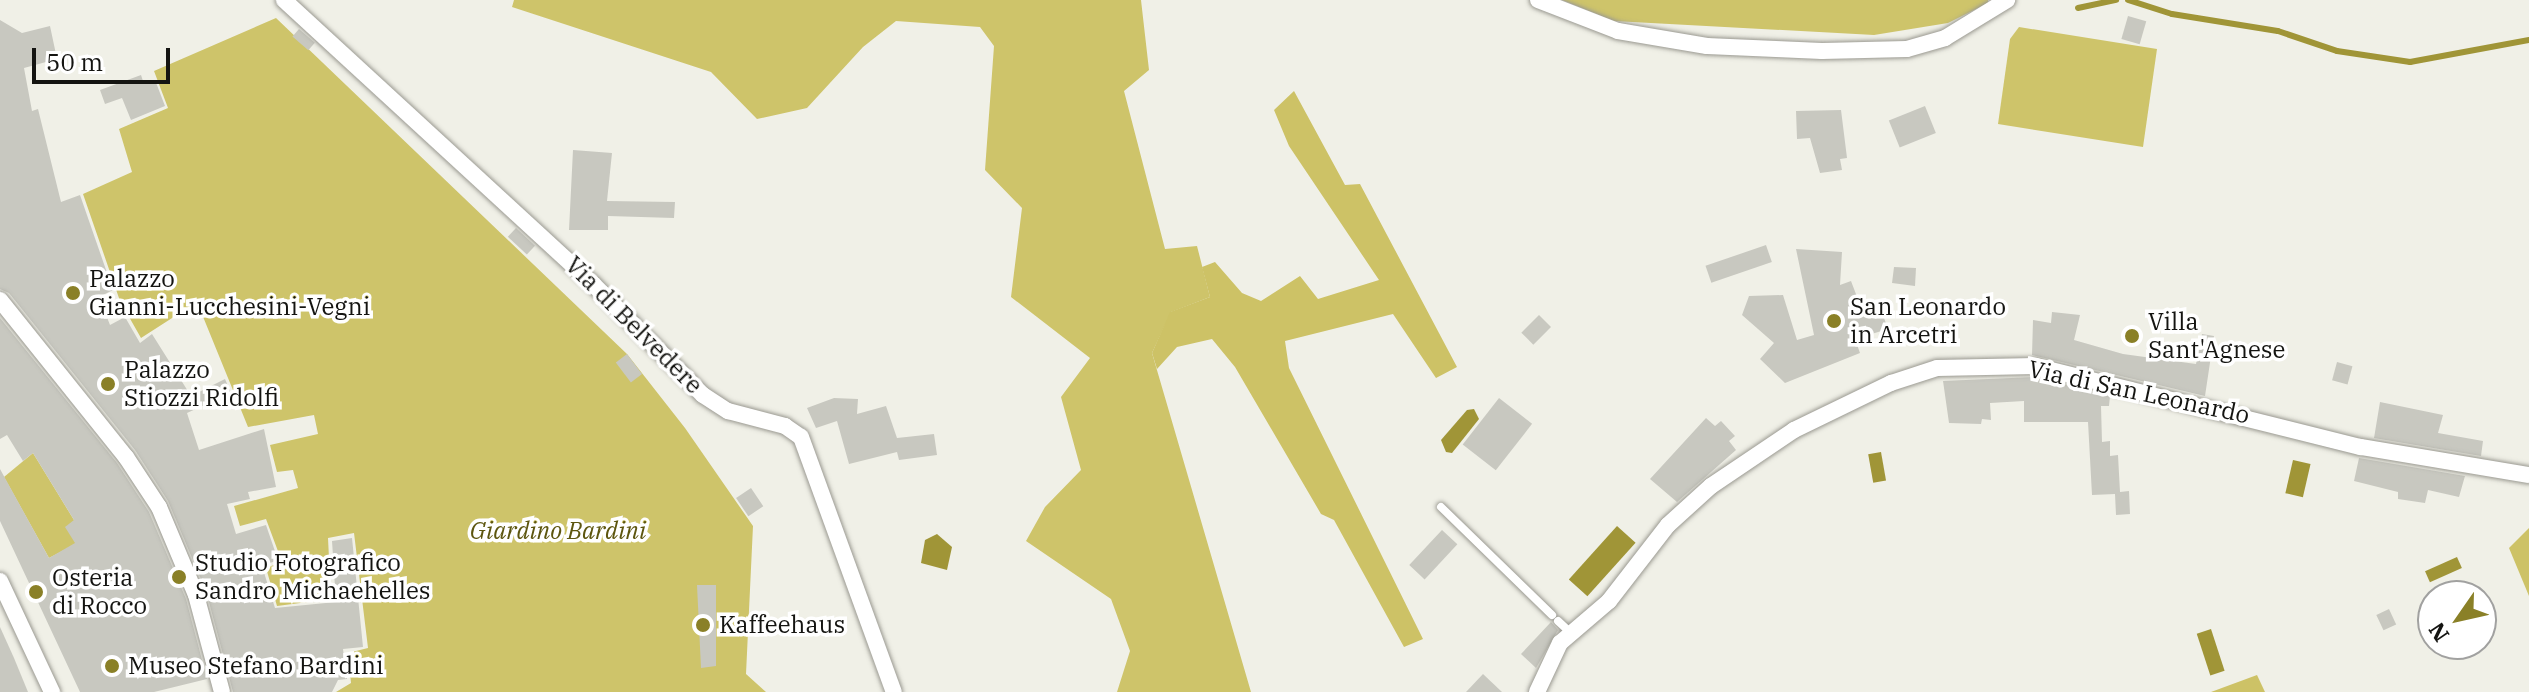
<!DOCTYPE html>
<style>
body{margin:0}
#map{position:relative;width:2529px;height:692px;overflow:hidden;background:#f0f0e7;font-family:"IBM Plex Serif",serif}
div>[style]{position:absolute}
.green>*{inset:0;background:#cec46a}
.forest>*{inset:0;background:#cdc266}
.water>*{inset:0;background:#a09537;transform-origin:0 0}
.stream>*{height:6px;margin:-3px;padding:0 3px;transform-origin:3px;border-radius:3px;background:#a09537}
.building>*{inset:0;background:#c8c8c0;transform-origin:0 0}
.roads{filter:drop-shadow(0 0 2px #9a9991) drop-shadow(0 0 2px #9a9991)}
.service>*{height:8px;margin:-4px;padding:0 4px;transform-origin:4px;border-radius:4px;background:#fff}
.minor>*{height:16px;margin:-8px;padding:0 8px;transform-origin:8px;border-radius:8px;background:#fff}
.dots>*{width:22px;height:22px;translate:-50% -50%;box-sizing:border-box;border:4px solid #fff;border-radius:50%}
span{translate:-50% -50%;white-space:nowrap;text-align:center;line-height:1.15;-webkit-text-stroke:7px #fff;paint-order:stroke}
.poi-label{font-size:24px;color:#141411}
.left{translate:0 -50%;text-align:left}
.street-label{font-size:24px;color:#141411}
.park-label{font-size:24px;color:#5d560f;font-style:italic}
.north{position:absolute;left:2417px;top:580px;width:80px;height:80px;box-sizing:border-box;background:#fff;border:2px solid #a1a1a0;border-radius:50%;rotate:236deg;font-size:22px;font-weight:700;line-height:32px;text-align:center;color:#141411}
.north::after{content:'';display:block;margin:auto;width:28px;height:36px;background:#8a8027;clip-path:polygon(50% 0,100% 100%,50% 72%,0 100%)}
.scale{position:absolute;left:32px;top:48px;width:138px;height:36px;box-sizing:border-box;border:4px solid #141411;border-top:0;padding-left:10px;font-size:24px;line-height:28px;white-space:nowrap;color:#141411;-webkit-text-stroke:6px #fff;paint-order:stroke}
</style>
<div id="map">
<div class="green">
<i style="clip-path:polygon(514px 0,1141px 0,1149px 70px,1124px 91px,1165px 249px,1197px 246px,1210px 297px,1171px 312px,1152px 353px,1251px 692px,1117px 692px,1130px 651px,1111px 599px,1026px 541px,1045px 507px,1081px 470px,1061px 397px,1090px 358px,1011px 297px,1022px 208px,985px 170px,994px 46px,980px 27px,896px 21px,863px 47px,807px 108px,757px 119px,711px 72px,512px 7px)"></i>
<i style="clip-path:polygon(1562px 0,1988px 0,1988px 3px,1948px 23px,1874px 35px,1614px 21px)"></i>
<i style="clip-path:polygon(276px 18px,627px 354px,685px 428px,753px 526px,746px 674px,766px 692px,336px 692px,351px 683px,348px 653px,368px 648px,354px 533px,328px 538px,331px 599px,277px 606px,266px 568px,282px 562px,266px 519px,240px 526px,234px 506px,298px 488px,293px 470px,277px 472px,270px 445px,318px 434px,314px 415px,248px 427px,197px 302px,141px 338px,120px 301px,83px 194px,132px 172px,119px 129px,168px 108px,154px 71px)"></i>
<i style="clip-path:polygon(2019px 27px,2157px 49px,2143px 147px,1998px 124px,2010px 39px)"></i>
<i style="clip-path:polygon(33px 453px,74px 520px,76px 544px,49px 558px,4px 477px)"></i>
</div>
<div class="forest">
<i style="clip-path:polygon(1294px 91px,1345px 185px,1360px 184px,1457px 367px,1436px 378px,1393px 314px,1285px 341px,1289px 368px,1423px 639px,1404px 647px,1334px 520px,1321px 514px,1235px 367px,1212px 339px,1177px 347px,1157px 369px,1152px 353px,1170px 312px,1210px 297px,1202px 267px,1215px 262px,1242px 293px,1261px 301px,1300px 276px,1318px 299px,1379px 280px,1289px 146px,1274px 110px)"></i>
<i style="clip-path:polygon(2529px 528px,2529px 596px,2509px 548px)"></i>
<i style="clip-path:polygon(2257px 675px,2265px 692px,2211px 692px)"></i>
</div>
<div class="water">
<i style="clip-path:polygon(1474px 409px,1479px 419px,1452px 453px,1446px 452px,1441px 440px,1467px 410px)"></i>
<i style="left:1881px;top:452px;width:29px;height:13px;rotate:80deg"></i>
<i style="left:2293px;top:460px;width:18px;height:34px;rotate:13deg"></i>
<i style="left:1617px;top:526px;width:25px;height:72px;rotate:42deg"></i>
<i style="clip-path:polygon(937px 534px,952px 547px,947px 570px,921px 563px,925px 540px)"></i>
<i style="left:2457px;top:557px;width:12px;height:35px;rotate:66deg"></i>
<i style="left:2211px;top:629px;width:44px;height:15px;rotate:72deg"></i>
</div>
<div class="stream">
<i style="left:2128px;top:0;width:46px;rotate:17.7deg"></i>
<i style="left:2172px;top:14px;width:107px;rotate:9.1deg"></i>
<i style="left:2278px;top:31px;width:62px;rotate:18.7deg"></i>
<i style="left:2337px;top:51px;width:74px;rotate:8.6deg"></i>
<i style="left:2410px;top:62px;width:121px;rotate:-10.5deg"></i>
<i style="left:2078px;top:8px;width:39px;rotate:-12deg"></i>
</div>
<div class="building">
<i style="left:2128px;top:16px;width:19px;height:24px;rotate:16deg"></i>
<i style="clip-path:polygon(0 20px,22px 33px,50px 26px,57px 59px,24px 68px,32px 111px,38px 109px,61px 202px,80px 195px,113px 290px,99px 297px,110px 325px,125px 317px,140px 343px,152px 334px,191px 396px,225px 379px,231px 393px,187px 413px,199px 450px,264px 429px,276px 487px,248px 492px,250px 499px,227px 504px,236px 534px,266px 525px,278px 560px,262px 566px,275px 608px,336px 602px,332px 541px,352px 538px,363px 647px,343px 649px,347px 679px,338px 680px,332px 692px,233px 692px,206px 591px,168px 501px,135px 450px,9px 293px,0 289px)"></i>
<i style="left:299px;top:29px;width:21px;height:10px;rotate:41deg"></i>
<i style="clip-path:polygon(141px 75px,144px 84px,155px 80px,165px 106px,131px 120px,122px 98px,105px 104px,100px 90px)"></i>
<i style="left:1925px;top:106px;width:29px;height:39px;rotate:68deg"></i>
<i style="clip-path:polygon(1841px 110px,1847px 158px,1840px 159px,1842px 170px,1820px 173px,1810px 138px,1797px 139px,1796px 111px)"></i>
<i style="clip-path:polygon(573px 150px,612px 153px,607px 201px,675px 202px,674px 218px,608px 216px,608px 230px,569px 230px)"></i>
<i style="left:516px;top:228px;width:26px;height:12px;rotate:43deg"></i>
<i style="left:1766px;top:245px;width:18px;height:64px;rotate:71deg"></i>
<i style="clip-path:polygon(1796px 249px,1842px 252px,1840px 285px,1851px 281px,1862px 310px,1879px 304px,1888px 329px,1855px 339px,1860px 353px,1785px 383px,1760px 359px,1774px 343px,1742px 315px,1749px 296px,1783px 295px,1797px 340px,1814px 335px)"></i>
<i style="clip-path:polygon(1894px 267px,1916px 268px,1915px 286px,1892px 283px)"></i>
<i style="clip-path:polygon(2052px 312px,2080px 315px,2074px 340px,2123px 354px,2196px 364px,2202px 334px,2214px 336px,2205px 396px,2032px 355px,2033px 320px,2051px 323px)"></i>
<i style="left:1539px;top:315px;width:17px;height:25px;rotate:45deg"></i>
<i style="clip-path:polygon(0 318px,117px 463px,149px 512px,186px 599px,207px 679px,154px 692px,80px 692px,0 521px,0 469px,49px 558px,75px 543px,65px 527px,74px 520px,33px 453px,23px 461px,7px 435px,0 439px)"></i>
<i style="left:627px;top:354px;width:25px;height:14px;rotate:53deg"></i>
<i style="left:2337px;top:362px;width:16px;height:19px;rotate:15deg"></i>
<i style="clip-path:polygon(2034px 377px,2110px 396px,2109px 406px,2101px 406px,2102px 442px,2110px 441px,2110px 456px,2118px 455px,2120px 492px,2129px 491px,2130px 514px,2116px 515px,2115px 494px,2092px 495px,2088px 422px,2024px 422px,2024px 401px,1990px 403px,1991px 420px,1982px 419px,1981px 424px,1949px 423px,1943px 381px)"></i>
<i style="clip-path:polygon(834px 398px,858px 399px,857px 414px,886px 406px,897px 438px,934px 434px,937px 455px,899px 460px,897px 452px,849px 464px,837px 421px,816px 428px,807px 408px)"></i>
<i style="left:1499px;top:398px;width:42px;height:59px;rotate:38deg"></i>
<i style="clip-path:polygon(2380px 402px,2443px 415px,2438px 433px,2483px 441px,2481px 456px,2374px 438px)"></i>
<i style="clip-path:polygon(1706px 418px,1715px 426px,1721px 421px,1735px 436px,1729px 441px,1736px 450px,1677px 502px,1650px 479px)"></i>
<i style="clip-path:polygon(2359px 458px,2465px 476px,2459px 497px,2428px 490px,2425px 503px,2398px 499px,2398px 492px,2354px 481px)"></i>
<i style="left:751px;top:488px;width:22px;height:18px;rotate:56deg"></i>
<i style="left:1442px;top:530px;width:21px;height:48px;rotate:43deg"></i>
<i style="clip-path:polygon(697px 585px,716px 585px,716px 666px,701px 668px)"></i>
<i style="left:2389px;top:609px;width:17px;height:14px;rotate:65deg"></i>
<i style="clip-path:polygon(1551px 622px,1558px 630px,1536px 668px,1521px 654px)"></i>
<i style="clip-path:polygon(0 627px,14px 658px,28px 692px,0 692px)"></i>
<i style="clip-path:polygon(1483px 674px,1502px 692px,1466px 692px)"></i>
</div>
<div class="roads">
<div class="service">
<i style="left:1441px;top:507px;width:155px;rotate:44.2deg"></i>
<i style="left:1558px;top:621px;width:16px;rotate:43deg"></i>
</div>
<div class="minor">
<i style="left:284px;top:0;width:420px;rotate:42.6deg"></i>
<i style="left:593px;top:284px;width:156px;rotate:45.3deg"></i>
<i style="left:703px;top:395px;width:30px;rotate:33deg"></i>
<i style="left:728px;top:411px;width:59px;rotate:14.7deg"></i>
<i style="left:785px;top:426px;width:19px;rotate:35deg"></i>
<i style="left:801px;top:437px;width:271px;rotate:70deg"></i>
<i style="left:1538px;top:0;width:86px;rotate:21.2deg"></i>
<i style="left:1618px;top:31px;width:90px;rotate:9.6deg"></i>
<i style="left:1707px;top:46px;width:115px;rotate:2.5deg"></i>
<i style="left:1822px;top:51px;width:85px;rotate:-1.3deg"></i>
<i style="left:1907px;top:49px;width:40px;rotate:-16deg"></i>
<i style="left:1945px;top:38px;width:73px;rotate:-31.5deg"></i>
<i style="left:0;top:300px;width:201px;rotate:51.3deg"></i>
<i style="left:126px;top:457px;width:60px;rotate:56.6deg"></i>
<i style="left:159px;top:507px;width:95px;rotate:67.2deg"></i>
<i style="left:196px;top:595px;width:100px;rotate:75deg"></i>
<i style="left:0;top:581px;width:123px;rotate:64.9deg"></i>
<i style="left:1537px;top:692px;width:54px;rotate:-64.9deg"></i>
<i style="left:1560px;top:643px;width:65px;rotate:-40.6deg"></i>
<i style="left:1609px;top:601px;width:96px;rotate:-52.2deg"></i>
<i style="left:1668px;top:525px;width:58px;rotate:-42.2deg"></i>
<i style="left:1711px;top:486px;width:100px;rotate:-34deg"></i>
<i style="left:1794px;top:430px;width:108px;rotate:-25.9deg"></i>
<i style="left:1891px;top:383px;width:48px;rotate:-18.1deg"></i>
<i style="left:1937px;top:368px;width:98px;rotate:-1.2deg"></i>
<i style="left:2035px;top:366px;width:336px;rotate:14deg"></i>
<i style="left:2361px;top:447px;width:170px;rotate:9.5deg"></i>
</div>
</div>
<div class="dots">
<i style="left:73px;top:293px;background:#8a8027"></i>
<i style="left:1834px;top:321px;background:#8a8027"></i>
<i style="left:2132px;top:336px;background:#8a8027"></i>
<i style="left:108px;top:384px;background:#8a8027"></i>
<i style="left:179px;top:577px;background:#8a8027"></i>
<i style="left:36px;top:592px;background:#8a8027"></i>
<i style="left:703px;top:625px;background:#8a8027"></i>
<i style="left:112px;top:666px;background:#8a8027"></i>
</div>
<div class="poi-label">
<span class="left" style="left:89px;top:293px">Palazzo<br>Gianni-Lucchesini-Vegni</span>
<span class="left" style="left:1850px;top:321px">San Leonardo<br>in Arcetri</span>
<span class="left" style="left:2148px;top:336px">Villa<br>Sant'Agnese</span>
<span class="left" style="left:124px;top:384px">Palazzo<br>Stiozzi Ridolfi</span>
<span class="left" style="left:195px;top:577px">Studio Fotografico<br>Sandro Michaehelles</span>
<span class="left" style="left:52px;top:592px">Osteria<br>di Rocco</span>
<span class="left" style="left:719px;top:625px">Kaffeehaus</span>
<span class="left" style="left:128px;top:666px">Museo Stefano Bardini</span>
</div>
<div class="street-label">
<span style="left:634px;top:325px;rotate:45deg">Via di Belvedere</span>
<span style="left:2139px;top:392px;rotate:12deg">Via di San Leonardo</span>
</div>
<div class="park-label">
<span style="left:558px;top:531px">Giardino Bardini</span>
</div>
<div class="north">N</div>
<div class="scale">50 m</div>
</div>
